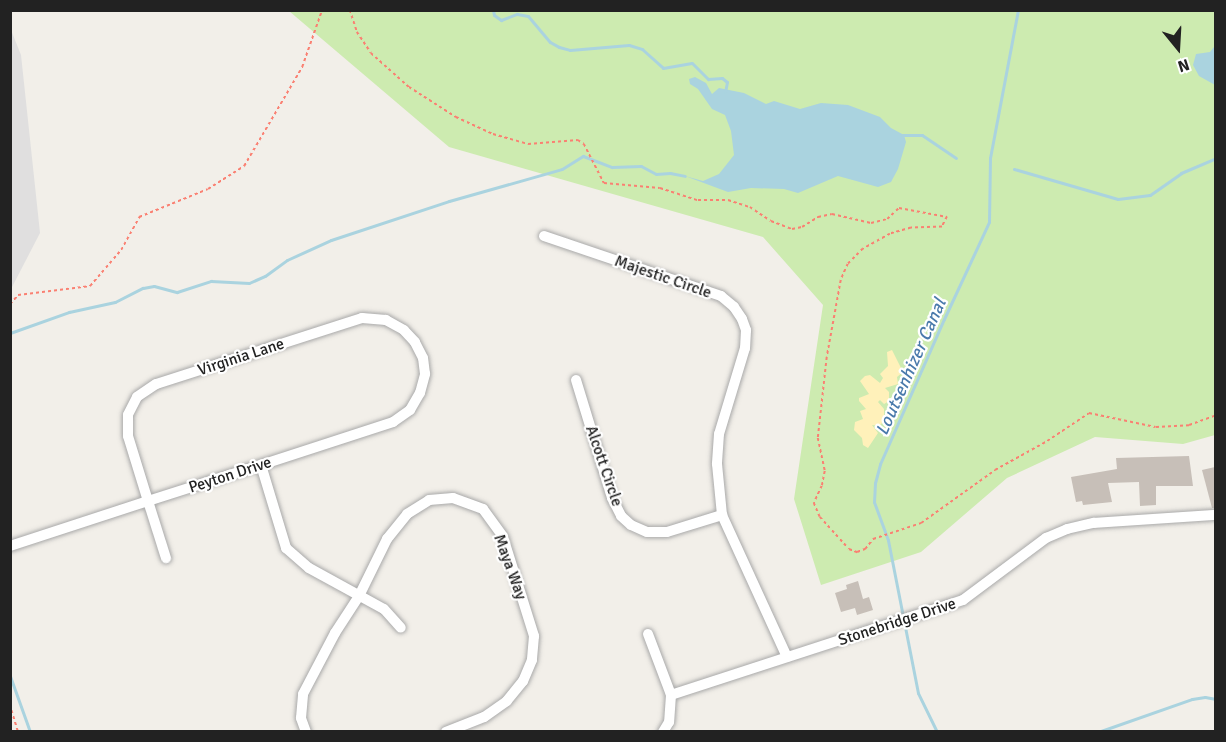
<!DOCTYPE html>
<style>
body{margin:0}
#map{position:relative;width:1226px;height:742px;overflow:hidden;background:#f2efe9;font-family:Signika,sans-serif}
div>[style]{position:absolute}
.residential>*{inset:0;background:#e0dfdf}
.grass>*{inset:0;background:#cdebb0}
.sand>*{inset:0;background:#fff1ba}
.water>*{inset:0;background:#aad3df}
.stream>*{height:3px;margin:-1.5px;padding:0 1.5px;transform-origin:1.5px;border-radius:1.5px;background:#aad3df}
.building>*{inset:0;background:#c7bfb8}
.path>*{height:1.5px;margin-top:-0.75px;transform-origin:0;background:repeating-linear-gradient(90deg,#fa8072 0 3px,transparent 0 6px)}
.roads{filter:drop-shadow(0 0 2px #a9a9a9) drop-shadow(0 0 2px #a9a9a9)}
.street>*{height:10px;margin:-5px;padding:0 5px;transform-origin:5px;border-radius:5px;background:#fff}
span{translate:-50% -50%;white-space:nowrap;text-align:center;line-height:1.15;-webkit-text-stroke:4.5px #fff;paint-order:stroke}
.street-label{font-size:16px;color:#222}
.water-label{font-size:18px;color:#4a7aab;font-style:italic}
.frame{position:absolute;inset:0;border:12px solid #222;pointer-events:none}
.north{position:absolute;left:1148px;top:18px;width:60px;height:60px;-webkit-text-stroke:4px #fff;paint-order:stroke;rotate:162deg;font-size:16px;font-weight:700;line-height:24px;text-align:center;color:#222}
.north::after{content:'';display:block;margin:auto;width:21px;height:27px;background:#222;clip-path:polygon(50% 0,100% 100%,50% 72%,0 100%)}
</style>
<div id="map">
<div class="residential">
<i style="clip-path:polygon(11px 30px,21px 55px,40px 233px,11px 289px)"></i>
</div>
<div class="grass">
<i style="clip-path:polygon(289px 11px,1215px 11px,1215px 435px,1183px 444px,1095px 437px,1007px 478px,921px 552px,821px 585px,794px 499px,823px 305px,763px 237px,449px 147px)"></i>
</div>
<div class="sand">
<i style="clip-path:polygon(892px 350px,903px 372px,897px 377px,898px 384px,885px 388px,889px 392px,889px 401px,884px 404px,880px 400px,878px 402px,884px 409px,884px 421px,879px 426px,872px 425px,878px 433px,868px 448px,863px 445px,862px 438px,854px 430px,855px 422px,863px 419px,860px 411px,866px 409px,859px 401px,859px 398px,869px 394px,860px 381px,865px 376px,870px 375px,880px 383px,883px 378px,880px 374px,888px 366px,887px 352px)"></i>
</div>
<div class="water">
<i style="clip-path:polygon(1215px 32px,1215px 85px,1199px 76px,1193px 65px,1196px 54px,1210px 52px,1214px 47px)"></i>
<i style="clip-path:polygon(695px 77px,706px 83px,712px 94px,719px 88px,744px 93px,766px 104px,774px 101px,800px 109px,821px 103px,848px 105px,880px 117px,891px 128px,904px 135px,906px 142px,898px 169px,891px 182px,878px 187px,838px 176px,798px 193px,784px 189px,751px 188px,728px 192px,685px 176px,703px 181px,719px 174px,734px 155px,731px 131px,725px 115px,712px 109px,698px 89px,690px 84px,689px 79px)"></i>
</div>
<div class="stream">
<i style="left:493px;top:10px;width:5px;rotate:79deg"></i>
<i style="left:494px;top:15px;width:9px;rotate:36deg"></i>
<i style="left:501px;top:20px;width:17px;rotate:-21deg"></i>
<i style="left:517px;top:14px;width:11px;rotate:10deg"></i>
<i style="left:528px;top:16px;width:34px;rotate:50deg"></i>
<i style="left:550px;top:42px;width:10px;rotate:29deg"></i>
<i style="left:559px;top:47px;width:11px;rotate:15deg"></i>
<i style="left:570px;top:50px;width:59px;rotate:-4.8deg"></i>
<i style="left:629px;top:45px;width:14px;rotate:17deg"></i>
<i style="left:642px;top:49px;width:28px;rotate:42deg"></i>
<i style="left:663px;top:68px;width:29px;rotate:-10deg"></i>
<i style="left:692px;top:63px;width:23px;rotate:45deg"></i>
<i style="left:708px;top:79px;width:14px;rotate:-4deg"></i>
<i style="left:722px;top:78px;width:6px;rotate:39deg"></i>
<i style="left:727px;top:82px;width:10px;rotate:101deg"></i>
<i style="left:902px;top:135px;width:20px"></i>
<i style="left:922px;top:135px;width:41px;rotate:34.1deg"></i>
<i style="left:1014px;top:169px;width:108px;rotate:16.1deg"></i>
<i style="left:1118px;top:199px;width:32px;rotate:-7deg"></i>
<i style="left:1150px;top:195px;width:38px;rotate:-35deg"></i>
<i style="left:1181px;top:173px;width:38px;rotate:-23deg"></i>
<i style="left:10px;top:333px;width:63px;rotate:-19.6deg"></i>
<i style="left:69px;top:312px;width:47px;rotate:-12.3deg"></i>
<i style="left:115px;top:302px;width:31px;rotate:-27deg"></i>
<i style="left:143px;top:288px;width:11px;rotate:-10deg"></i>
<i style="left:154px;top:286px;width:24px;rotate:15deg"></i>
<i style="left:177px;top:292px;width:36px;rotate:-18deg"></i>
<i style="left:211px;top:281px;width:38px;rotate:3deg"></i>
<i style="left:249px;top:283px;width:17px;rotate:-24deg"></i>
<i style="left:265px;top:276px;width:27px;rotate:-36deg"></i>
<i style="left:287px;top:260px;width:48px;rotate:-24.4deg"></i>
<i style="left:331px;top:240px;width:124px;rotate:-18.3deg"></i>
<i style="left:449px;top:201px;width:117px;rotate:-15.8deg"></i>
<i style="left:562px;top:169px;width:25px;rotate:-32deg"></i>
<i style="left:583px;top:156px;width:31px;rotate:21deg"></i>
<i style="left:612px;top:167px;width:29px;rotate:-2deg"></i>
<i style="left:641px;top:166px;width:17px;rotate:28deg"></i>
<i style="left:656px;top:174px;width:14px;rotate:-4deg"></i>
<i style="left:670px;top:173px;width:15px;rotate:11deg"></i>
<i style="left:10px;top:676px;width:59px;rotate:70.3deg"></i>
<i style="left:937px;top:732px;width:43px;rotate:-116deg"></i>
<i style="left:918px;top:693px;width:156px;rotate:-101.1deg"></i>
<i style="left:888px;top:540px;width:40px;rotate:-110.2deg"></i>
<i style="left:874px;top:502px;width:19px;rotate:-87deg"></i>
<i style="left:875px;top:483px;width:20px;rotate:-75deg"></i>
<i style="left:880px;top:464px;width:158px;rotate:-66.2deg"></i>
<i style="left:944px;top:319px;width:107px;rotate:-65.1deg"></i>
<i style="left:989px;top:222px;width:64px;rotate:-89.1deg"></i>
<i style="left:990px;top:158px;width:151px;rotate:-79.3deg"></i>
<i style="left:1098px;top:732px;width:100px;rotate:-19.3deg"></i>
<i style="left:1192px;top:699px;width:13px;rotate:-9deg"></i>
<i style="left:1205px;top:697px;width:11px;rotate:10deg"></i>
</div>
<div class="building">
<i style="clip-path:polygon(1189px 456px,1193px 486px,1156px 486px,1156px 505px,1140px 506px,1139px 482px,1108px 483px,1112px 502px,1083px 505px,1082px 501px,1076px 502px,1071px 477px,1117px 469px,1116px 458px)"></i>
<i style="clip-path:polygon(1215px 467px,1215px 508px,1212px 508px,1202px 470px)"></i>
<i style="clip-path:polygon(858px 581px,863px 599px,869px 597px,873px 610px,857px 615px,855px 608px,841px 612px,835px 593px,847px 589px,846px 585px)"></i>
</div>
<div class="path">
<i style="left:350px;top:10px;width:23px;rotate:72deg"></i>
<i style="left:357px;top:32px;width:25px;rotate:56deg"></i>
<i style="left:371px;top:53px;width:51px;rotate:41.8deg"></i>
<i style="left:409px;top:87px;width:56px;rotate:32.6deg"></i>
<i style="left:456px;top:117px;width:41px;rotate:24.7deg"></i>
<i style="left:493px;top:134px;width:36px;rotate:16deg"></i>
<i style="left:528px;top:144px;width:50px;rotate:-4.6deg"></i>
<i style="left:578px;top:140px;width:7px;rotate:34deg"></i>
<i style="left:584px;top:144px;width:44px;rotate:62.9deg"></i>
<i style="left:604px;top:183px;width:56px;rotate:5.1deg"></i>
<i style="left:660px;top:188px;width:40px;rotate:18deg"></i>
<i style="left:698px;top:200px;width:30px"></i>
<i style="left:728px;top:200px;width:23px;rotate:18deg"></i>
<i style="left:750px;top:207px;width:25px;rotate:34deg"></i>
<i style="left:771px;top:221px;width:22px;rotate:21deg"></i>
<i style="left:792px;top:229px;width:10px;rotate:-11deg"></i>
<i style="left:802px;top:227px;width:19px;rotate:-32deg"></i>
<i style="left:818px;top:217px;width:14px;rotate:-12deg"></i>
<i style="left:832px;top:214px;width:40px;rotate:13deg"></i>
<i style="left:871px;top:223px;width:16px;rotate:-14deg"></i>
<i style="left:887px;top:219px;width:16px;rotate:-43deg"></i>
<i style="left:899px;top:208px;width:49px;rotate:10.6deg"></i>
<i style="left:947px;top:217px;width:11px;rotate:117deg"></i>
<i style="left:942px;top:227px;width:31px;rotate:178deg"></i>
<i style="left:911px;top:228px;width:22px;rotate:164deg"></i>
<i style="left:890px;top:234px;width:31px;rotate:151deg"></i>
<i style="left:863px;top:249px;width:21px;rotate:135deg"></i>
<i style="left:848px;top:264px;width:17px;rotate:114deg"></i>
<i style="left:841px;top:280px;width:78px;rotate:100.3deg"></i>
<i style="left:827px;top:357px;width:81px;rotate:96.3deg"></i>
<i style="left:818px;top:438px;width:34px;rotate:78deg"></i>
<i style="left:825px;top:471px;width:15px;rotate:101deg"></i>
<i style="left:822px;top:486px;width:19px;rotate:115deg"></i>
<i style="left:814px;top:503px;width:15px;rotate:67deg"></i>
<i style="left:820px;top:517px;width:43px;rotate:47.8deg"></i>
<i style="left:849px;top:549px;width:9px;rotate:21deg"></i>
<i style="left:857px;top:552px;width:9px;rotate:-21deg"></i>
<i style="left:865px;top:549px;width:13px;rotate:-51deg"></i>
<i style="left:873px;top:539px;width:51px;rotate:-18.4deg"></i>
<i style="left:921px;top:523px;width:91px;rotate:-35.6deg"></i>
<i style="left:995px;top:470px;width:60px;rotate:-29.1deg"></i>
<i style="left:1047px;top:441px;width:50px;rotate:-33.7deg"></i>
<i style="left:1089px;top:413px;width:68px;rotate:11.8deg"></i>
<i style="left:1156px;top:427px;width:33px;rotate:-3deg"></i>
<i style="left:1189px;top:425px;width:29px;rotate:-20deg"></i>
<i style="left:10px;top:304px;width:12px;rotate:-48deg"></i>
<i style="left:18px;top:295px;width:73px;rotate:-7.1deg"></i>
<i style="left:90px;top:286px;width:48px;rotate:-49.3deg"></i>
<i style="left:121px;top:250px;width:38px;rotate:-61deg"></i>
<i style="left:139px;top:217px;width:74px;rotate:-22.1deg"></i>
<i style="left:208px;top:189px;width:43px;rotate:-32.6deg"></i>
<i style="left:244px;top:166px;width:115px;rotate:-59.6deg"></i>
<i style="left:302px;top:67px;width:60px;rotate:-70.7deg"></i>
<i style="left:10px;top:705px;width:28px;rotate:73deg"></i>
</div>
<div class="roads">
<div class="street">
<i style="left:544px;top:236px;width:187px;rotate:18.7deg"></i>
<i style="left:721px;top:296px;width:17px;rotate:40deg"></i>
<i style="left:734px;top:307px;width:14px;rotate:56deg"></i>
<i style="left:742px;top:319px;width:12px;rotate:70deg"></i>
<i style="left:746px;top:330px;width:18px;rotate:93deg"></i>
<i style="left:745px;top:348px;width:90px;rotate:106.8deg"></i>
<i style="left:719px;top:434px;width:30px;rotate:94deg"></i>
<i style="left:717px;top:464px;width:51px;rotate:84.4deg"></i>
<i style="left:722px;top:515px;width:156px;rotate:65.4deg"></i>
<i style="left:576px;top:380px;width:123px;rotate:73deg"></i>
<i style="left:612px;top:498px;width:20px;rotate:63deg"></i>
<i style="left:621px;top:516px;width:13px;rotate:42deg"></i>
<i style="left:631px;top:525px;width:17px;rotate:24deg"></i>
<i style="left:647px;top:532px;width:20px"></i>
<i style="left:667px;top:532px;width:58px;rotate:-17.2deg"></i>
<i style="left:261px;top:465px;width:87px;rotate:73.2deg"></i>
<i style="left:286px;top:548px;width:30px;rotate:41deg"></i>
<i style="left:309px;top:568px;width:85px;rotate:28.7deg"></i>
<i style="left:384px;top:609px;width:25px;rotate:48deg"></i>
<i style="left:10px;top:546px;width:145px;rotate:-18.1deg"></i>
<i style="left:148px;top:501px;width:119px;rotate:-17.7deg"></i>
<i style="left:261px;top:465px;width:139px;rotate:-18deg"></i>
<i style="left:393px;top:422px;width:21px;rotate:-35deg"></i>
<i style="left:410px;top:410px;width:20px;rotate:-60deg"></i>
<i style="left:420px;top:393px;width:20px;rotate:-75deg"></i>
<i style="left:425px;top:374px;width:16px;rotate:-97deg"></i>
<i style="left:423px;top:358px;width:18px;rotate:-117deg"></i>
<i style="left:415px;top:342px;width:16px;rotate:-133deg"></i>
<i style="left:404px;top:330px;width:21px;rotate:-151deg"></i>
<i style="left:386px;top:320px;width:24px;rotate:-175deg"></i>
<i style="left:362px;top:318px;width:216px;rotate:162.2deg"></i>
<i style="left:156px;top:384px;width:23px;rotate:146deg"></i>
<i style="left:137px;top:397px;width:20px;rotate:117deg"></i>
<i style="left:128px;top:415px;width:21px;rotate:90deg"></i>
<i style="left:128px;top:436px;width:68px;rotate:72.9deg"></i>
<i style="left:148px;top:501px;width:60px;rotate:72.5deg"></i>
<i style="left:648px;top:634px;width:65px;rotate:69.3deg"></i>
<i style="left:671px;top:695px;width:27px;rotate:94deg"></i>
<i style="left:669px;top:722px;width:12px;rotate:121deg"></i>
<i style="left:671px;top:695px;width:307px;rotate:-18deg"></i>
<i style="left:963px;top:600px;width:104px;rotate:-36.8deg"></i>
<i style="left:1046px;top:538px;width:23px;rotate:-23deg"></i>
<i style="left:1067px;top:529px;width:28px;rotate:-13deg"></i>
<i style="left:1094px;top:523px;width:122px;rotate:-3.8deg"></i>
<i style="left:306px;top:732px;width:15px;rotate:-110deg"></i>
<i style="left:301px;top:718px;width:24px;rotate:-85deg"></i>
<i style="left:303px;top:694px;width:69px;rotate:-62.3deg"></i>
<i style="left:335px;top:633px;width:44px;rotate:-57deg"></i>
<i style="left:359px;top:596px;width:64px;rotate:-63.8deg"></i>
<i style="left:387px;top:539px;width:32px;rotate:-51deg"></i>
<i style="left:407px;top:514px;width:26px;rotate:-32deg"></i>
<i style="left:429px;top:500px;width:24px;rotate:-5deg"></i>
<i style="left:453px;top:498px;width:32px;rotate:20deg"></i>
<i style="left:483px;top:509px;width:34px;rotate:54deg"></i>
<i style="left:503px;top:537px;width:104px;rotate:72.6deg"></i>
<i style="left:534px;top:636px;width:24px;rotate:95deg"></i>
<i style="left:532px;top:660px;width:23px;rotate:113deg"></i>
<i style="left:523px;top:681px;width:26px;rotate:129deg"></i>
<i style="left:507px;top:701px;width:28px;rotate:145deg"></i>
<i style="left:484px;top:717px;width:41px;rotate:158.5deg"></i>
</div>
</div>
<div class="street-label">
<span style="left:663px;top:277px;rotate:19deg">Majestic Circle</span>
<span style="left:241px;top:357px;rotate:-18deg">Virginia Lane</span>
<span style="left:604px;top:466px;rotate:71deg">Alcott Circle</span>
<span style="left:230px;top:475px;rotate:-18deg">Peyton Drive</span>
<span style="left:510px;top:567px;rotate:70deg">Maya Way</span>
<span style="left:897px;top:622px;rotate:-18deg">Stonebridge Drive</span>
</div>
<div class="water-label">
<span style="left:911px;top:367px;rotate:-66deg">Loutsenhizer Canal</span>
</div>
<div class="frame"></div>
<div class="north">N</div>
</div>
